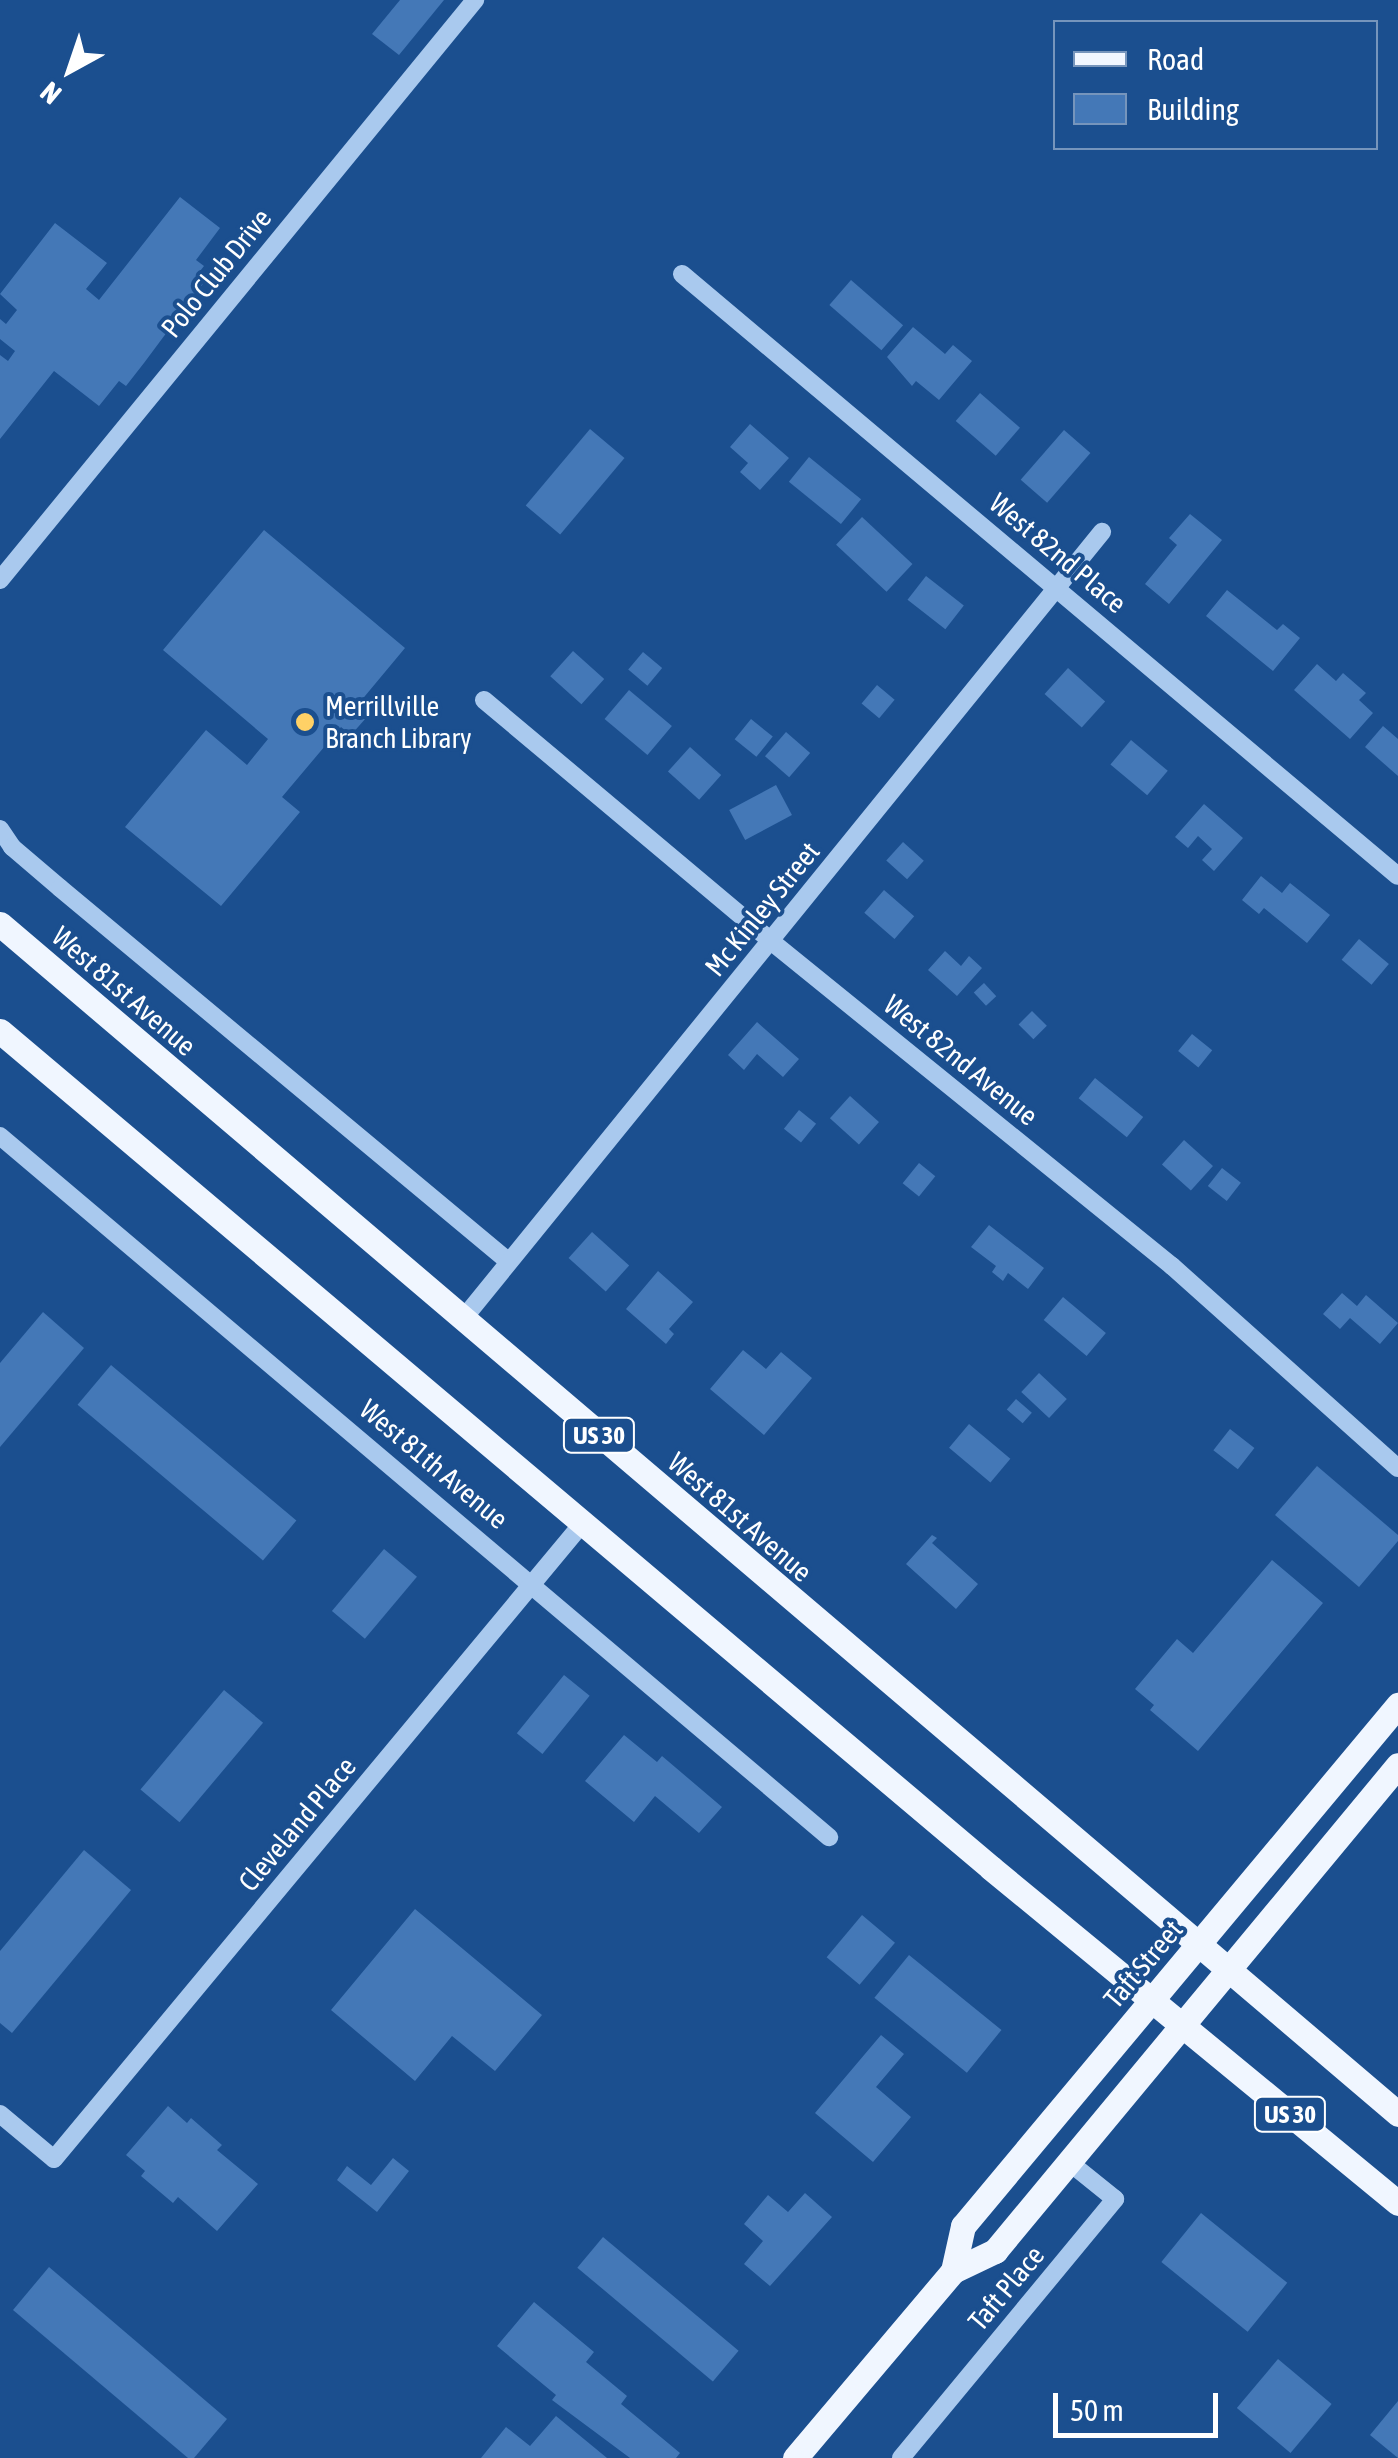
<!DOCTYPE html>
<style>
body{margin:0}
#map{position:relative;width:1398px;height:2458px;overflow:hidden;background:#1b4f8f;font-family:"Asap Condensed",sans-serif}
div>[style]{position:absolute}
.building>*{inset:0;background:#4478b7;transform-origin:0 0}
.minor>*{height:18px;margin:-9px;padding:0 9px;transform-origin:9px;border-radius:9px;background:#a9c9ee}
.major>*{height:25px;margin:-12.5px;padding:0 12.5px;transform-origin:12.5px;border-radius:12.5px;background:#f0f6ff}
.dots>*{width:28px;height:28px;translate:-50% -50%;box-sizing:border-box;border:5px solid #1b4f8f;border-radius:50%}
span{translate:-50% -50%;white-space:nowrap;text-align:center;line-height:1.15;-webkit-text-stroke:8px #1b4f8f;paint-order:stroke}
.shield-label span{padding:2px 8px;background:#1b4f8f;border:2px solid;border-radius:8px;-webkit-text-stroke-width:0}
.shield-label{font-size:25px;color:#fff;font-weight:700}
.street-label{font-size:28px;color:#fff}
.poi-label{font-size:28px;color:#fff}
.left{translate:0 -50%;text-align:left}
.legend{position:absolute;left:1053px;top:20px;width:325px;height:130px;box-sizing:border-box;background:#1b4f8f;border:2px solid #7695bc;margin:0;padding:12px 18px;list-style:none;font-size:30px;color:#fff}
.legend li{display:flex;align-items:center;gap:20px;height:50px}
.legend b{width:50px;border:2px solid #7695bc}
.north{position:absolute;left:20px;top:20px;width:100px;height:100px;-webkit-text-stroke:8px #1b4f8f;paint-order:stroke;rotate:220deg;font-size:28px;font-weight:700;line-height:40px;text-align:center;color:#fff}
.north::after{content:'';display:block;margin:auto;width:35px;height:45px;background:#fff;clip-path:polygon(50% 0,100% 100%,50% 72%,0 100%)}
.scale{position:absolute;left:1053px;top:2393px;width:165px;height:45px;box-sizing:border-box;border:5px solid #fff;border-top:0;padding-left:12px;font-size:30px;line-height:35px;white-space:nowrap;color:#fff;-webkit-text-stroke:8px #1b4f8f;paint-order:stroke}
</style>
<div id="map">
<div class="building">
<i style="clip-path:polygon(400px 0,444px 0,399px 55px,372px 34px)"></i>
<i style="clip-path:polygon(180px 197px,220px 228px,196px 260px,204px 266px,197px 275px,205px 281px,144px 363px,126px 386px,119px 381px,99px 406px,54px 371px,0 439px,0 355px,8px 361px,15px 351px,0 339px,0 319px,6px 324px,17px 310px,0 294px,55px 223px,107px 263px,86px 289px,99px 300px)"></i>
<i style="left:851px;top:280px;width:69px;height:33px;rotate:41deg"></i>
<i style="clip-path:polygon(913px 327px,945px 354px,953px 345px,972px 361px,939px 400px,916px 381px,912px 386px,887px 357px)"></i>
<i style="left:980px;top:393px;width:53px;height:37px;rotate:41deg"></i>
<i style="clip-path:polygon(750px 424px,789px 458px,760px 490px,740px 472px,748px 463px,730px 447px)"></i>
<i style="left:590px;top:429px;width:45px;height:100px;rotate:40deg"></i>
<i style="left:1064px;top:430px;width:35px;height:66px;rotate:41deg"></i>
<i style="left:809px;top:457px;width:67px;height:32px;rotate:39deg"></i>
<i style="clip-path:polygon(1190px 514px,1222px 540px,1169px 604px,1145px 584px,1177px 545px,1169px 538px)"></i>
<i style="left:862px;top:517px;width:69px;height:38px;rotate:43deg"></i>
<i style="clip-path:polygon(264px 530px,405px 648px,355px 708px,366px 718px,351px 735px,341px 727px,282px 797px,300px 812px,221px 906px,125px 827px,206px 730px,247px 765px,268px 739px,163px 650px)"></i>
<i style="left:926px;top:576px;width:48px;height:30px;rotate:38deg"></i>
<i style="clip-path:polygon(1227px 590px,1277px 630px,1283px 624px,1300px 638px,1273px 671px,1206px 616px)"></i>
<i style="left:573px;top:651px;width:42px;height:34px;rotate:42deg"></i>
<i style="left:643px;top:652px;width:25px;height:23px;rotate:40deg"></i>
<i style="clip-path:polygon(1317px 664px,1336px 681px,1343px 673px,1366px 693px,1359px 700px,1373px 713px,1350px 739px,1294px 690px)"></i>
<i style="left:1068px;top:668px;width:50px;height:35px;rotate:42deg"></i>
<i style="left:877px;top:685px;width:23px;height:24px;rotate:40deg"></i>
<i style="left:629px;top:690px;width:56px;height:38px;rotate:40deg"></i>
<i style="left:751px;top:719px;width:28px;height:26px;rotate:39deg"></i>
<i style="clip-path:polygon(1383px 726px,1398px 739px,1398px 776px,1365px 747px)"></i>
<i style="left:786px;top:732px;width:32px;height:32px;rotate:41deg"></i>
<i style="left:1131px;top:740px;width:48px;height:32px;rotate:40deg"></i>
<i style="left:690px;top:747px;width:42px;height:33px;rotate:42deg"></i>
<i style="left:776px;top:785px;width:34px;height:53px;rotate:62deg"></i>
<i style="clip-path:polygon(1204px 804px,1243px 838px,1214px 871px,1202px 860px,1212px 849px,1198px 836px,1188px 848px,1175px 837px)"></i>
<i style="left:903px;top:842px;width:28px;height:25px;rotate:42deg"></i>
<i style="clip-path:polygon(1261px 876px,1282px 893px,1290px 883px,1330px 915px,1307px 943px,1264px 908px,1259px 914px,1242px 900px)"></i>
<i style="left:884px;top:890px;width:40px;height:30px;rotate:41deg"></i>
<i style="left:1359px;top:939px;width:39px;height:27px;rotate:40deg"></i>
<i style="clip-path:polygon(945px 951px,961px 966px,969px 956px,982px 968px,957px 996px,928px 970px)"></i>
<i style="left:984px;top:983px;width:18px;height:14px;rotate:47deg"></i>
<i style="left:1032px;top:1011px;width:21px;height:19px;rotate:45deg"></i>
<i style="clip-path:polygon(757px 1022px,799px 1059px,783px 1077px,757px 1054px,744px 1070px,728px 1055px)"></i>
<i style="left:1192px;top:1034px;width:26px;height:22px;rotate:39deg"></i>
<i style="left:1095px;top:1078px;width:62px;height:26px;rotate:39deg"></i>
<i style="left:850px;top:1096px;width:39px;height:30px;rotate:42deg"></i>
<i style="left:799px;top:1110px;width:22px;height:24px;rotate:39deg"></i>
<i style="left:1184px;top:1140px;width:39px;height:33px;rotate:42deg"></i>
<i style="left:919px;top:1163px;width:21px;height:26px;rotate:39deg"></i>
<i style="left:1222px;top:1168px;width:24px;height:23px;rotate:38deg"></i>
<i style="clip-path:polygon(989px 1225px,1044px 1268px,1028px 1289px,1008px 1273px,1003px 1281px,992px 1272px,996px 1266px,971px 1247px)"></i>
<i style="left:592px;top:1232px;width:50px;height:35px;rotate:42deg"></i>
<i style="clip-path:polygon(658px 1271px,693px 1302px,669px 1329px,674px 1334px,666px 1344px,626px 1309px)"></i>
<i style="clip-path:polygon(1342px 1293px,1357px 1306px,1366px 1295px,1398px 1323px,1380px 1344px,1350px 1318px,1340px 1329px,1323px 1314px)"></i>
<i style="left:1063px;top:1297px;width:56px;height:30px;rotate:40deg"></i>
<i style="clip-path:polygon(43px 1312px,84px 1348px,0 1447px,0 1363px)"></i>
<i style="clip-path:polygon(743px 1350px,766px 1369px,781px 1352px,812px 1378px,764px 1435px,710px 1389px)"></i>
<i style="left:111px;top:1365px;width:242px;height:52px;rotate:40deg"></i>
<i style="left:1039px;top:1373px;width:38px;height:26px;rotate:43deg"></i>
<i style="left:1016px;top:1399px;width:21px;height:14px;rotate:41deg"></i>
<i style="left:969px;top:1424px;width:54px;height:31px;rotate:40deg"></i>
<i style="left:1230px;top:1429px;width:31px;height:27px;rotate:38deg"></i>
<i style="clip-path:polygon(1317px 1466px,1398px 1535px,1398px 1541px,1359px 1587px,1275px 1515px)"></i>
<i style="clip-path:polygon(932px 1535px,937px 1538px,932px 1543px,978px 1584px,956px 1609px,906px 1564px)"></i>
<i style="left:384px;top:1549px;width:43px;height:81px;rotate:40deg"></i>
<i style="clip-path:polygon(1272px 1560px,1323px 1603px,1198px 1751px,1150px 1710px,1154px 1705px,1135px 1689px,1177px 1639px,1193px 1653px)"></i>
<i style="left:564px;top:1675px;width:33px;height:75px;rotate:39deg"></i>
<i style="left:224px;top:1690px;width:51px;height:130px;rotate:40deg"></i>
<i style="clip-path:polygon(624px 1735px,657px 1762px,662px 1756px,722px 1807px,699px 1833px,655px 1796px,634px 1822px,585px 1781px)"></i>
<i style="clip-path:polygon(84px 1850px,131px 1890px,12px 2033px,0 2023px,0 1951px)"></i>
<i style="clip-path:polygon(415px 1909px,542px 2015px,495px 2071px,452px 2036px,415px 2081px,331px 2010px)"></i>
<i style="left:862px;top:1915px;width:43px;height:55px;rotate:40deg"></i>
<i style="left:909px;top:1955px;width:119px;height:55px;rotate:39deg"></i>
<i style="clip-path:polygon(881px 2035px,904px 2054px,876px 2087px,911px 2117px,873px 2162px,815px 2113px)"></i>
<i style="clip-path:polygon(168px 2106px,187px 2123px,191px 2118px,222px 2145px,217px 2150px,258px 2184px,217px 2231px,178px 2197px,173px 2203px,141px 2176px,145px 2171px,126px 2155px)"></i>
<i style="clip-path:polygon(393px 2158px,409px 2171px,377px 2212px,337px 2180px,347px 2166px,371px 2185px)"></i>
<i style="clip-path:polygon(805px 2193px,832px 2217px,770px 2286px,744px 2264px,763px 2241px,744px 2224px,768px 2195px,788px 2212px)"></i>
<i style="left:1201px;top:2213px;width:111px;height:63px;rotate:39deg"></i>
<i style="left:603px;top:2237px;width:177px;height:40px;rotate:40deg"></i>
<i style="clip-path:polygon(49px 2267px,227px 2419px,194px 2458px,188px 2458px,13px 2310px)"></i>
<i style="clip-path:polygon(534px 2302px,594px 2352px,586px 2362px,627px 2396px,621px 2404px,680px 2453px,676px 2458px,630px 2458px,552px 2400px,556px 2395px,497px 2346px)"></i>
<i style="left:1278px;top:2359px;width:70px;height:64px;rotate:40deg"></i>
<i style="clip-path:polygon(1398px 2401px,1398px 2458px,1370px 2435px)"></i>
<i style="clip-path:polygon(556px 2416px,607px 2458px,481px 2458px,506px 2427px,530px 2446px)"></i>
</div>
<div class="minor">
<i style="left:682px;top:274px;width:935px;rotate:40.06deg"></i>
<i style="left:0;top:580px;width:750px;rotate:-50.68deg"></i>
<i style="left:484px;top:700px;width:376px;rotate:40deg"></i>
<i style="left:772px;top:942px;width:515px;rotate:39.01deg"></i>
<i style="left:1172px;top:1266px;width:303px;rotate:41.8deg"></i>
<i style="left:0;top:829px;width:22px;rotate:56deg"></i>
<i style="left:12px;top:847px;width:63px;rotate:40.5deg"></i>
<i style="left:60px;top:888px;width:583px;rotate:39.78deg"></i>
<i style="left:0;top:1136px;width:1086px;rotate:40.22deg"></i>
<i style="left:463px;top:1319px;width:1014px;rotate:-50.93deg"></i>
<i style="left:0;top:2114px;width:70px;rotate:39.8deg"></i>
<i style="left:54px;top:2159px;width:826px;rotate:-50.26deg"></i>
<i style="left:901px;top:2458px;width:336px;rotate:-50.4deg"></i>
<i style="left:1115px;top:2199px;width:59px;rotate:-141.2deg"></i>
</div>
<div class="major">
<i style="left:0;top:924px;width:1836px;rotate:40.4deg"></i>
<i style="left:0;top:1031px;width:1297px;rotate:40.18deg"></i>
<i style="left:991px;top:1868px;width:527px;rotate:39.46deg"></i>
<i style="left:953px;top:2271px;width:46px;rotate:-77.5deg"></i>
<i style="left:963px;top:2226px;width:679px;rotate:-50.14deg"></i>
<i style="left:795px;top:2458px;width:245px;rotate:-49.8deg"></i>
<i style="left:953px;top:2271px;width:47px;rotate:-25.5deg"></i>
<i style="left:995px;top:2251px;width:631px;rotate:-50.33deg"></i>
</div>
<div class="dots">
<i style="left:305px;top:722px;background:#ffd166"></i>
</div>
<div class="shield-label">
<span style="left:599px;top:1435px">US 30</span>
<span style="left:1290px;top:2114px">US 30</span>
</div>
<div class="street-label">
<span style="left:216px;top:273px;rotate:-51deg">Polo Club Drive</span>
<span style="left:1058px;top:553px;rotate:40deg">West 82nd Place</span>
<span style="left:762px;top:909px;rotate:-51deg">Mc Kinley Street</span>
<span style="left:124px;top:991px;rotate:41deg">West 81st Avenue</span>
<span style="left:961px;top:1060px;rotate:39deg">West 82nd Avenue</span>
<span style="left:434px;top:1464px;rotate:40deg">West 81th Avenue</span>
<span style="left:740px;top:1517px;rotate:41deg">West 81st Avenue</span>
<span style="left:297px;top:1824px;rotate:-50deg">Cleveland Place</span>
<span style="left:1143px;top:1964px;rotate:-50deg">Taft Street</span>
<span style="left:1006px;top:2288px;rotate:-50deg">Taft Place</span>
</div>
<div class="poi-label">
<span class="left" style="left:325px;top:722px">Merrillville<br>Branch Library</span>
</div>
<ul class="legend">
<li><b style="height:12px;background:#f0f6ff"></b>Road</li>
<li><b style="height:28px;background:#4478b7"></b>Building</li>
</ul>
<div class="north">N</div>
<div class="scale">50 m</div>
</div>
